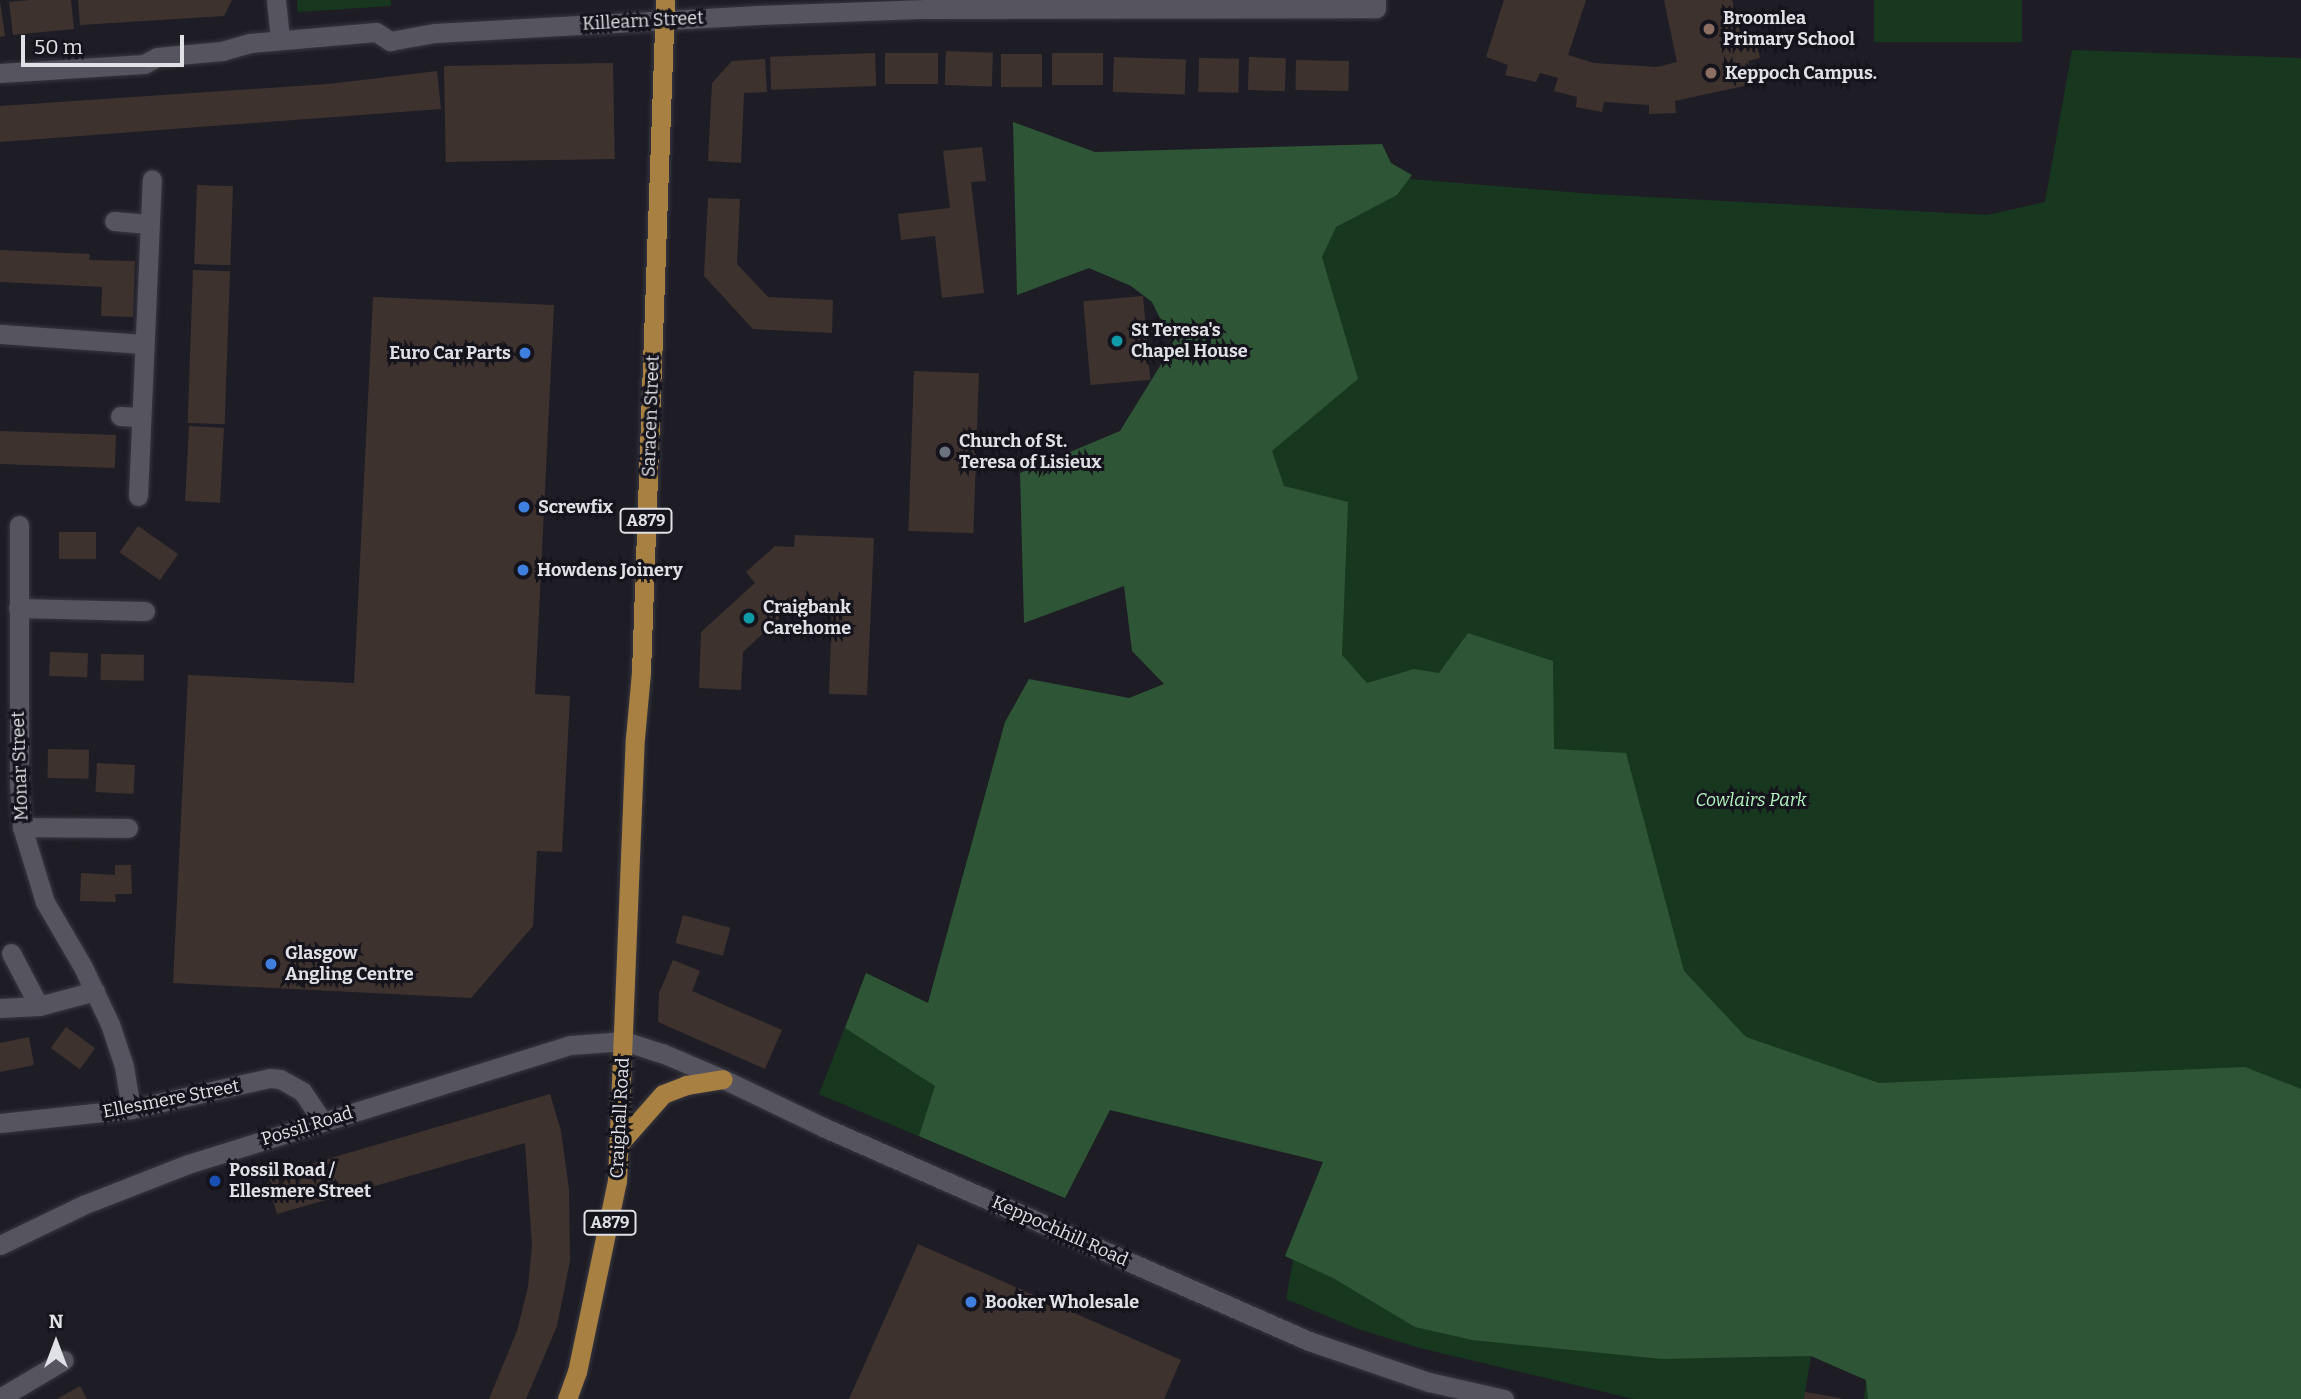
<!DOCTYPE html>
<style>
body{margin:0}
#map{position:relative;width:2301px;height:1399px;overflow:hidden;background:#1e1d26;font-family:Bitter,serif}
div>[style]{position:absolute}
.green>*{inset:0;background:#17371e;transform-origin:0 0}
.forest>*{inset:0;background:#2e5535}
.building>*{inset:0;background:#3e322e;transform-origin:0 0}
.roads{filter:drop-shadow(0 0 2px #38373f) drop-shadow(0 0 2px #38373f)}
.minor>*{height:19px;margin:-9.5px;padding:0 9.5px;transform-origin:9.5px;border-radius:9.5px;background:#55545f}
.tertiary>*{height:19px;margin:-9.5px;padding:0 9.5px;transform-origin:9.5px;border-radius:9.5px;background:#55545f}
.primary>*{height:19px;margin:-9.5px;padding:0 9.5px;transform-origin:9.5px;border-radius:9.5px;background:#a78042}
.dots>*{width:19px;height:19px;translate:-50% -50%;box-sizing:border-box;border:4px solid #15141d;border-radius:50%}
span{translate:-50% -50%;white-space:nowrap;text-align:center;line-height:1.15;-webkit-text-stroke:6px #15141d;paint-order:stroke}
.shield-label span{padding:2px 5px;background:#15141d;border:2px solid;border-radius:5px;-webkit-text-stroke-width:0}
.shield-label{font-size:16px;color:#e0e0e7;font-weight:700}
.poi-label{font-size:18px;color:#e0e0e7;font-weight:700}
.left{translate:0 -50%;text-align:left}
.right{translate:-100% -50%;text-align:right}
.street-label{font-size:18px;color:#e0e0e7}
.park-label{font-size:18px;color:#b3f4bc;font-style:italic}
.north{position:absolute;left:21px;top:1308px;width:70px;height:70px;-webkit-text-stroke:5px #15141d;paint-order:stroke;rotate:0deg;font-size:19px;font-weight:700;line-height:28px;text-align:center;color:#e0e0e7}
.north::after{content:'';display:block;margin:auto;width:24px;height:32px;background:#e0e0e7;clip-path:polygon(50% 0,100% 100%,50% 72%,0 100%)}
.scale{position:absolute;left:21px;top:35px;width:163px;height:32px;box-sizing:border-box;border:4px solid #e0e0e7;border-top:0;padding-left:9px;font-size:21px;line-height:24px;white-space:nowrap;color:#e0e0e7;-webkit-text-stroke:5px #15141d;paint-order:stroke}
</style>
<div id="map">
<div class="green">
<i style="clip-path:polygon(297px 0,391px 0,391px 6px,298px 12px)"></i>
<i style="left:1874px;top:0;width:148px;height:42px"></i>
<i style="clip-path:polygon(2072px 50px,2301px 58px,2301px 1399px,1864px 1399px,1866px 1380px,1811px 1356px,1804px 1399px,1634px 1399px,1420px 1348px,1358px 1329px,1286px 1299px,1293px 1260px,1285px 1256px,1323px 1162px,1110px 1110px,1065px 1198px,819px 1094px,866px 973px,928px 1003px,1005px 722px,1204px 737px,1227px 164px,1594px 194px,1987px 215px,2045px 202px)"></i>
</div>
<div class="forest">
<i style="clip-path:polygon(1013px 122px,1095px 152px,1382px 144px,1391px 163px,1412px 175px,1397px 195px,1336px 227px,1322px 257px,1358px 379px,1272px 451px,1284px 486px,1348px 502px,1342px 655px,1367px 683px,1414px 669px,1439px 673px,1468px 633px,1553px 661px,1554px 749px,1626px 753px,1684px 971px,1746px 1037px,1879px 1083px,2245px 1067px,2301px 1089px,2301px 1399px,1868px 1399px,1866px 1380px,1811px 1356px,1662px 1359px,1472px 1340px,1415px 1327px,1333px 1278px,1285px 1256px,1323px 1162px,1110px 1110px,1065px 1198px,919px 1136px,935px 1086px,845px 1028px,866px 973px,928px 1003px,1005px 722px,1029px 679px,1129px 698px,1164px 684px,1132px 651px,1124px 586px,1024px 623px,1020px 473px,1120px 431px,1173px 345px,1152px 302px,1131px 286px,1089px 268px,1017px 295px)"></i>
</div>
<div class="building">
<i style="clip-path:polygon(30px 0,71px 0,74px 29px,13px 35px,9px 2px)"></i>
<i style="clip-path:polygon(78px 0,232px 0,224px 16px,80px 25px)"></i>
<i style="clip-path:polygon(1504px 0,1586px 0,1568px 55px,1594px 63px,1657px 67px,1677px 62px,1664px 0,1732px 0,1742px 40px,1755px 37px,1760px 58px,1748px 61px,1753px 84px,1675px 101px,1676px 113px,1649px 114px,1649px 105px,1604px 102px,1602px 112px,1576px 107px,1577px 97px,1554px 91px,1558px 78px,1540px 73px,1536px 82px,1505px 75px,1508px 65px,1486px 57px)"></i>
<i style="clip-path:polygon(0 1px,5px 36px,0 37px)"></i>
<i style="left:946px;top:51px;width:47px;height:34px;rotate:2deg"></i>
<i style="left:875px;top:53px;width:33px;height:105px;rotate:88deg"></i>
<i style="left:885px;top:53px;width:53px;height:31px"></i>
<i style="left:1052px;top:53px;width:51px;height:32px"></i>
<i style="left:1001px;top:54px;width:41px;height:33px"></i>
<i style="left:1114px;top:57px;width:72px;height:35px;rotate:2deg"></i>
<i style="left:1249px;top:57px;width:37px;height:33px;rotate:2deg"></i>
<i style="left:1199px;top:58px;width:40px;height:34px;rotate:1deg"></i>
<i style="clip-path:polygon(765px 59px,767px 92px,744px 93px,741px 163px,708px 161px,712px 83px,732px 61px)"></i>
<i style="left:1296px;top:60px;width:53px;height:30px;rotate:1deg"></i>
<i style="left:613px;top:63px;width:96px;height:169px;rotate:89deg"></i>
<i style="clip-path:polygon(437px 71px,441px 109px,0 142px,0 106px,328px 84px)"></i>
<i style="clip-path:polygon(982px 147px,986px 181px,971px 182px,984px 293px,942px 298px,935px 236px,901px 240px,898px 214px,950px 208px,943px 151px)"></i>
<i style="left:197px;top:185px;width:36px;height:79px;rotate:2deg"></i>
<i style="clip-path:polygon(708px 198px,740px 199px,737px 264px,768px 297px,833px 300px,832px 333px,753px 329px,704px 276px)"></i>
<i style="clip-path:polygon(0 250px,90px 254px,89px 260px,135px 261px,133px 317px,101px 316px,102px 287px,0 282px)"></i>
<i style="left:193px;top:270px;width:37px;height:153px;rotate:2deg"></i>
<i style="left:1143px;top:296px;width:84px;height:60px;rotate:85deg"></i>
<i style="clip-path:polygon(373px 297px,554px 305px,535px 694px,570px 696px,562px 852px,537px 851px,533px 926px,471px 998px,173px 983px,188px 675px,354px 683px)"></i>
<i style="left:914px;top:371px;width:65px;height:160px;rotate:2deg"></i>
<i style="left:189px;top:426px;width:35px;height:75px;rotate:3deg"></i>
<i style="left:0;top:431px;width:116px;height:33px;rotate:2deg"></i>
<i style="left:138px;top:526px;width:49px;height:32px;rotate:35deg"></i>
<i style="left:59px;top:532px;width:37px;height:27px"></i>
<i style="clip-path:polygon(795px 535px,874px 538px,867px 695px,829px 694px,832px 604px,797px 602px,743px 652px,741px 690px,699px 688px,701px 632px,755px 583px,746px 572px,775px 546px,794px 547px)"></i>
<i style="left:50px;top:652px;width:38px;height:24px;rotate:2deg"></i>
<i style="left:101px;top:654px;width:43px;height:26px;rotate:1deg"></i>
<i style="left:48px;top:749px;width:41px;height:29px;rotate:1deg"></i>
<i style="left:97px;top:763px;width:38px;height:29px;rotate:3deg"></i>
<i style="clip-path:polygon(115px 865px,131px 865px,132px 894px,115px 894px,116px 902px,80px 901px,81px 873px,115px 875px)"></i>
<i style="left:683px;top:915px;width:49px;height:29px;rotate:15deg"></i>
<i style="clip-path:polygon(673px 960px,700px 971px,692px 991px,782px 1030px,765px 1069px,658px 1022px,659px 993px)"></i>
<i style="left:66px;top:1027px;width:36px;height:26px;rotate:36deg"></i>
<i style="clip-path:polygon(29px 1037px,34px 1065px,0 1072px,0 1043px)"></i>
<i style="clip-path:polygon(550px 1094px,561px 1131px,569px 1190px,570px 1261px,557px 1326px,526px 1399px,489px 1399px,517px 1331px,528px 1287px,532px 1246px,525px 1143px,277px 1214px,266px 1177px)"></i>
<i style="clip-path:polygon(918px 1244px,1181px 1360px,1164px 1399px,849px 1399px)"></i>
<i style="clip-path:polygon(80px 1386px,87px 1399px,57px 1399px)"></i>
<i style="clip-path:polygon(1805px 1392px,1841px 1398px,1840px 1399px,1804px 1399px)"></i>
</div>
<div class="roads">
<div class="minor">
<i style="left:276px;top:0;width:39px;rotate:84deg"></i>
<i style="left:0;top:73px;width:144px;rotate:-3.6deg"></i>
<i style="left:144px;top:64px;width:15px;rotate:-28deg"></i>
<i style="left:157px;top:57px;width:65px;rotate:-5.3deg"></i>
<i style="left:222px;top:51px;width:29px;rotate:-16deg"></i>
<i style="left:250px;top:43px;width:126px;rotate:-5deg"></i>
<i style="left:376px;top:32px;width:17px;rotate:33deg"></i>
<i style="left:390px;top:41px;width:46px;rotate:-10.1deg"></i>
<i style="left:435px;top:33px;width:324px;rotate:-3.2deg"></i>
<i style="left:758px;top:15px;width:167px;rotate:-2.1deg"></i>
<i style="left:925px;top:9px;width:451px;rotate:-0.1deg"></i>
<i style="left:1376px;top:8px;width:8px;rotate:-90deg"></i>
<i style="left:114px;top:221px;width:34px;rotate:5deg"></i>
<i style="left:0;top:334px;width:144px;rotate:4deg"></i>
<i style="left:120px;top:416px;width:20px;rotate:3deg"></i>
<i style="left:138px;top:496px;width:317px;rotate:-87.5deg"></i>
<i style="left:19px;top:525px;width:259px;rotate:90deg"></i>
<i style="left:19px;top:784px;width:43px;rotate:86deg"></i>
<i style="left:22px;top:827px;width:78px;rotate:73deg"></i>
<i style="left:45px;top:902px;width:75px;rotate:59.7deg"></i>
<i style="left:83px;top:967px;width:63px;rotate:64.7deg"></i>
<i style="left:110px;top:1024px;width:44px;rotate:71.6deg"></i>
<i style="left:124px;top:1066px;width:44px;rotate:80.8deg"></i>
<i style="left:18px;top:608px;width:127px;rotate:1.4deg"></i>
<i style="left:22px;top:827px;width:106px;rotate:0.5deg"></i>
<i style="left:11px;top:953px;width:60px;rotate:62.2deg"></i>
<i style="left:0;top:1008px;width:39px;rotate:-3deg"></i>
<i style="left:39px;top:1006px;width:58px;rotate:-15deg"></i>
<i style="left:0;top:1123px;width:132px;rotate:-6.1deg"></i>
<i style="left:131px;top:1109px;width:142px;rotate:-12.6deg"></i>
<i style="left:270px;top:1078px;width:10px;rotate:6deg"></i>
<i style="left:280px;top:1079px;width:25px;rotate:29deg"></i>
<i style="left:302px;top:1091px;width:36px;rotate:56deg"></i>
<i style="left:0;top:1398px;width:74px;rotate:-30.7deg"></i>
</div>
<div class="tertiary">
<i style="left:0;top:1245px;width:92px;rotate:-25.7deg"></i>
<i style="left:83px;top:1205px;width:113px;rotate:-21.3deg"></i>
<i style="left:188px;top:1164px;width:401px;rotate:-17.3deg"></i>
<i style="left:571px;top:1045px;width:53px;rotate:-4.3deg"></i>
<i style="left:624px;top:1041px;width:40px;rotate:18deg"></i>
<i style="left:662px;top:1053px;width:66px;rotate:23.1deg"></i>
<i style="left:723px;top:1079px;width:111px;rotate:25.6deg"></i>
<i style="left:823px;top:1127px;width:531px;rotate:23.77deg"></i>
<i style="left:1309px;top:1341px;width:127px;rotate:18.9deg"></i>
<i style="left:1429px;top:1382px;width:77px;rotate:12.8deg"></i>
</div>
<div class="primary">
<i style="left:618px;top:1145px;width:68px;rotate:-48.6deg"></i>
<i style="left:663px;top:1094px;width:25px;rotate:-21deg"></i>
<i style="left:686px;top:1085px;width:37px;rotate:-9deg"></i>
<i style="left:567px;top:1399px;width:29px;rotate:-70deg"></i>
<i style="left:577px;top:1372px;width:195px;rotate:-78.2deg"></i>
<i style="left:617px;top:1181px;width:443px;rotate:-87.7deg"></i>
<i style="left:635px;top:738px;width:66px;rotate:-84.8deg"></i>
<i style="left:641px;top:672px;width:672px;rotate:-87.95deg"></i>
</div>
</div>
<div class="dots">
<i style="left:1709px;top:29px;background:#8d6e63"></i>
<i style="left:1711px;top:73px;background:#8d6e63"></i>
<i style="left:1117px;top:341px;background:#0f9aa8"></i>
<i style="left:525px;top:353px;background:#3f7fe0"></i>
<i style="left:945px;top:452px;background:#6b7280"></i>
<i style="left:524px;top:507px;background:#3f7fe0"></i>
<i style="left:523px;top:570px;background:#3f7fe0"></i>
<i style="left:749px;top:618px;background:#0f9aa8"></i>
<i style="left:271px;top:964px;background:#3f7fe0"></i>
<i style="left:215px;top:1181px;background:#1a4fb4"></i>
<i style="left:971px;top:1302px;background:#3f7fe0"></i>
</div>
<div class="shield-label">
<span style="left:646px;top:521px">A879</span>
<span style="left:610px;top:1223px">A879</span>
</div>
<div class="poi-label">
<span class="left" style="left:1723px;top:29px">Broomlea<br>Primary School</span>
<span class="left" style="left:1725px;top:73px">Keppoch Campus.</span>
<span class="left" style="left:1131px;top:341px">St Teresa's<br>Chapel House</span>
<span class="right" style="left:511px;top:353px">Euro Car Parts</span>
<span class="left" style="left:959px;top:452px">Church of St.<br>Teresa of Lisieux</span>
<span class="left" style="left:538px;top:507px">Screwfix</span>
<span class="left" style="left:537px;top:570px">Howdens Joinery</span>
<span class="left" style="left:763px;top:618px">Craigbank<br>Carehome</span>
<span class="left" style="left:285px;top:964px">Glasgow<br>Angling Centre</span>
<span class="left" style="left:229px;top:1181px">Possil Road /<br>Ellesmere Street</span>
<span class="left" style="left:985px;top:1302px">Booker Wholesale</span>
</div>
<div class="street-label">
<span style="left:643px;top:21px;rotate:-3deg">Killearn Street</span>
<span style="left:651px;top:416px;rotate:-88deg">Saracen Street</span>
<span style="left:20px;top:766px;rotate:-92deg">Monar Street</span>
<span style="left:171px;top:1099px;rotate:-11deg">Ellesmere Street</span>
<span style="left:620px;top:1118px;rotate:-87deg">Craighall Road</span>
<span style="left:307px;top:1126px;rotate:-17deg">Possil Road</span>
<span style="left:1060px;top:1231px;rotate:24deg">Keppochhill Road</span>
</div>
<div class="park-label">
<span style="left:1751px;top:800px">Cowlairs Park</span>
</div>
<div class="north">N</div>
<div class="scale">50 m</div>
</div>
